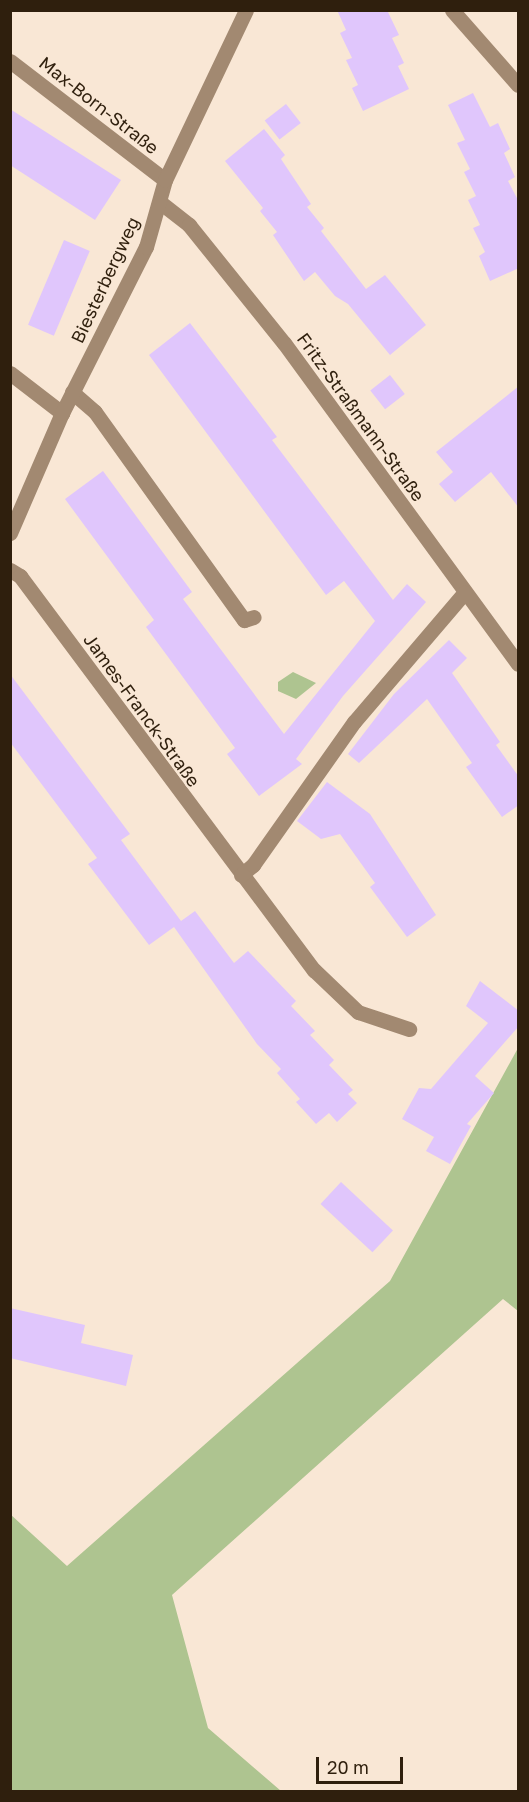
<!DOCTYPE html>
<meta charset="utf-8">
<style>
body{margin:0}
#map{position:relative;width:529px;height:1802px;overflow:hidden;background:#f9e7d5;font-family:"Golos Text",sans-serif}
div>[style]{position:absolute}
.green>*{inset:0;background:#aec490}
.building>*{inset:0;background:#e0c6fc;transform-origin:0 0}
.minor>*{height:15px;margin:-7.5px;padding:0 7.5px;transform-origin:7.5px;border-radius:7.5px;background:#a28971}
span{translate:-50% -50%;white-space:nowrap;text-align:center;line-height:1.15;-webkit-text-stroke:4.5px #f9e7d5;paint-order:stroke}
.street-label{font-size:18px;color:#2f1f0d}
.frame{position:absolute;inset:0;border:12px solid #2f1f0d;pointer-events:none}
.scale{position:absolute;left:316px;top:1757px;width:87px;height:27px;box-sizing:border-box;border:3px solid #2f1f0d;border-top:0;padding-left:8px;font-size:18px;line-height:21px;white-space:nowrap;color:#2f1f0d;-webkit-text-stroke:4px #f9e7d5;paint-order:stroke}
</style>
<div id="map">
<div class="green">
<i style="clip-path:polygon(293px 672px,316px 683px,296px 699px,278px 691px,278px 682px)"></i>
<i style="clip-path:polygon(518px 1048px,518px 1311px,503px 1299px,172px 1595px,208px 1728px,281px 1791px,11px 1791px,10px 1514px,67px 1566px,390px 1281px)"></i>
</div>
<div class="building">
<i style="clip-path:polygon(337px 10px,387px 10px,399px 35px,392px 38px,404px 63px,398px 66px,409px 89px,363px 111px,352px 88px,358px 85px,346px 60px,352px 58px,340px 33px,346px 30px)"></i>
<i style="clip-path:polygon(473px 93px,490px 127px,498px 123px,510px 149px,504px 153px,515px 177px,508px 181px,519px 202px,519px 268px,490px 281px,479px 256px,485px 252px,473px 228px,480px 225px,468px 200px,476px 196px,464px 172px,470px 169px,457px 143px,465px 140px,448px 105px)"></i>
<i style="left:286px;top:104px;width:24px;height:27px;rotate:52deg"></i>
<i style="clip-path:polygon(10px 109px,121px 180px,95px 220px,10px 165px)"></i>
<i style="clip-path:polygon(264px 129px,285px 155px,281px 159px,311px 204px,307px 207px,324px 228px,321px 231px,366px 289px,385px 275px,426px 325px,390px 355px,348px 304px,335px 296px,315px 272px,304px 281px,273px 235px,277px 232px,260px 211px,263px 208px,225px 161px)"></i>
<i style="left:64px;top:240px;width:28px;height:92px;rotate:23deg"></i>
<i style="clip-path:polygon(190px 323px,277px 437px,272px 440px,393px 600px,407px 584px,426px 602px,343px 696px,296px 759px,302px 764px,259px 796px,227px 754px,235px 748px,146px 627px,154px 620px,65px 499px,103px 471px,192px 592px,183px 599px,284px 734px,375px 621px,344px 581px,326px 595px,149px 355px)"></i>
<i style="left:390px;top:375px;width:24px;height:25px;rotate:52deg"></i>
<i style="clip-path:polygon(519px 386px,519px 508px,491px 472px,455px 502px,439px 484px,453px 472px,436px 452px)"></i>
<i style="clip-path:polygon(449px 640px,467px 658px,452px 673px,500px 742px,496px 745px,519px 777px,519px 805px,502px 817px,466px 767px,472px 763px,427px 699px,359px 763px,348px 754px,394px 694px)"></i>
<i style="clip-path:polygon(10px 674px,130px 834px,121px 840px,181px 921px,195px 911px,234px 963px,248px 951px,296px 1001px,291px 1006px,315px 1031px,310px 1035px,334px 1060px,329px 1065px,353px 1090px,348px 1094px,357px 1103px,337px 1122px,329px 1113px,316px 1124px,296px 1102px,300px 1099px,277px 1073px,281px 1069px,257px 1044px,174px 927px,149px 945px,88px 864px,97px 858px,10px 742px)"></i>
<i style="clip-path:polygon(327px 782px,370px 814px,436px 915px,407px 937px,370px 887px,375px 883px,340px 834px,321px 839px,297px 821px)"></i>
<i style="clip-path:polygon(480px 981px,519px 1011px,519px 1026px,475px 1076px,494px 1093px,467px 1124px,471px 1126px,450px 1164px,426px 1151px,434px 1137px,402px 1119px,419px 1088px,431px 1089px,488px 1023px,466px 1006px)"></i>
<i style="left:341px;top:1182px;width:71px;height:30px;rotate:43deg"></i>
<i style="clip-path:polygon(10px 1308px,85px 1325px,81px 1343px,133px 1355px,126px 1386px,10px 1358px)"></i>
</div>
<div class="minor">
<i style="left:452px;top:10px;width:100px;rotate:48.7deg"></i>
<i style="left:10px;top:61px;width:195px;rotate:37.5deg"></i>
<i style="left:161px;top:203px;width:36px;rotate:38deg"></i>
<i style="left:189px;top:225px;width:151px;rotate:51.2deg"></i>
<i style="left:284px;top:343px;width:397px;rotate:53.9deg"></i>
<i style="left:10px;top:373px;width:66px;rotate:37.6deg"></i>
<i style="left:72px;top:392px;width:30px;rotate:41deg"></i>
<i style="left:95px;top:412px;width:256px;rotate:54.4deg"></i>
<i style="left:244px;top:620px;width:10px;rotate:-17deg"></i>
<i style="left:10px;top:533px;width:131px;rotate:-66.6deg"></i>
<i style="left:62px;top:413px;width:186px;rotate:-63.2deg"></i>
<i style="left:146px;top:247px;width:70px;rotate:-74.2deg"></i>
<i style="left:165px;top:180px;width:188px;rotate:-64.5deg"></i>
<i style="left:10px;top:570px;width:12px;rotate:31deg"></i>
<i style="left:20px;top:576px;width:492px;rotate:53.3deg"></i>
<i style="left:314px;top:970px;width:61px;rotate:43.7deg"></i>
<i style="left:358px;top:1012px;width:54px;rotate:18.4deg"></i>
<i style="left:241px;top:875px;width:16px;rotate:-40deg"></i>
<i style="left:253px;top:865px;width:175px;rotate:-54.8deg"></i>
<i style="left:354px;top:722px;width:170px;rotate:-49.5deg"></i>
</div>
<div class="street-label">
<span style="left:99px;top:105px;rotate:38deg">Max-Born-Straße</span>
<span style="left:105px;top:280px;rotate:-65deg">Biesterbergweg</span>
<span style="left:361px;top:417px;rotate:54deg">Fritz-Straßmann-Straße</span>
<span style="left:142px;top:710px;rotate:54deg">James-Franck-Straße</span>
</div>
<div class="frame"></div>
<div class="scale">20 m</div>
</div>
